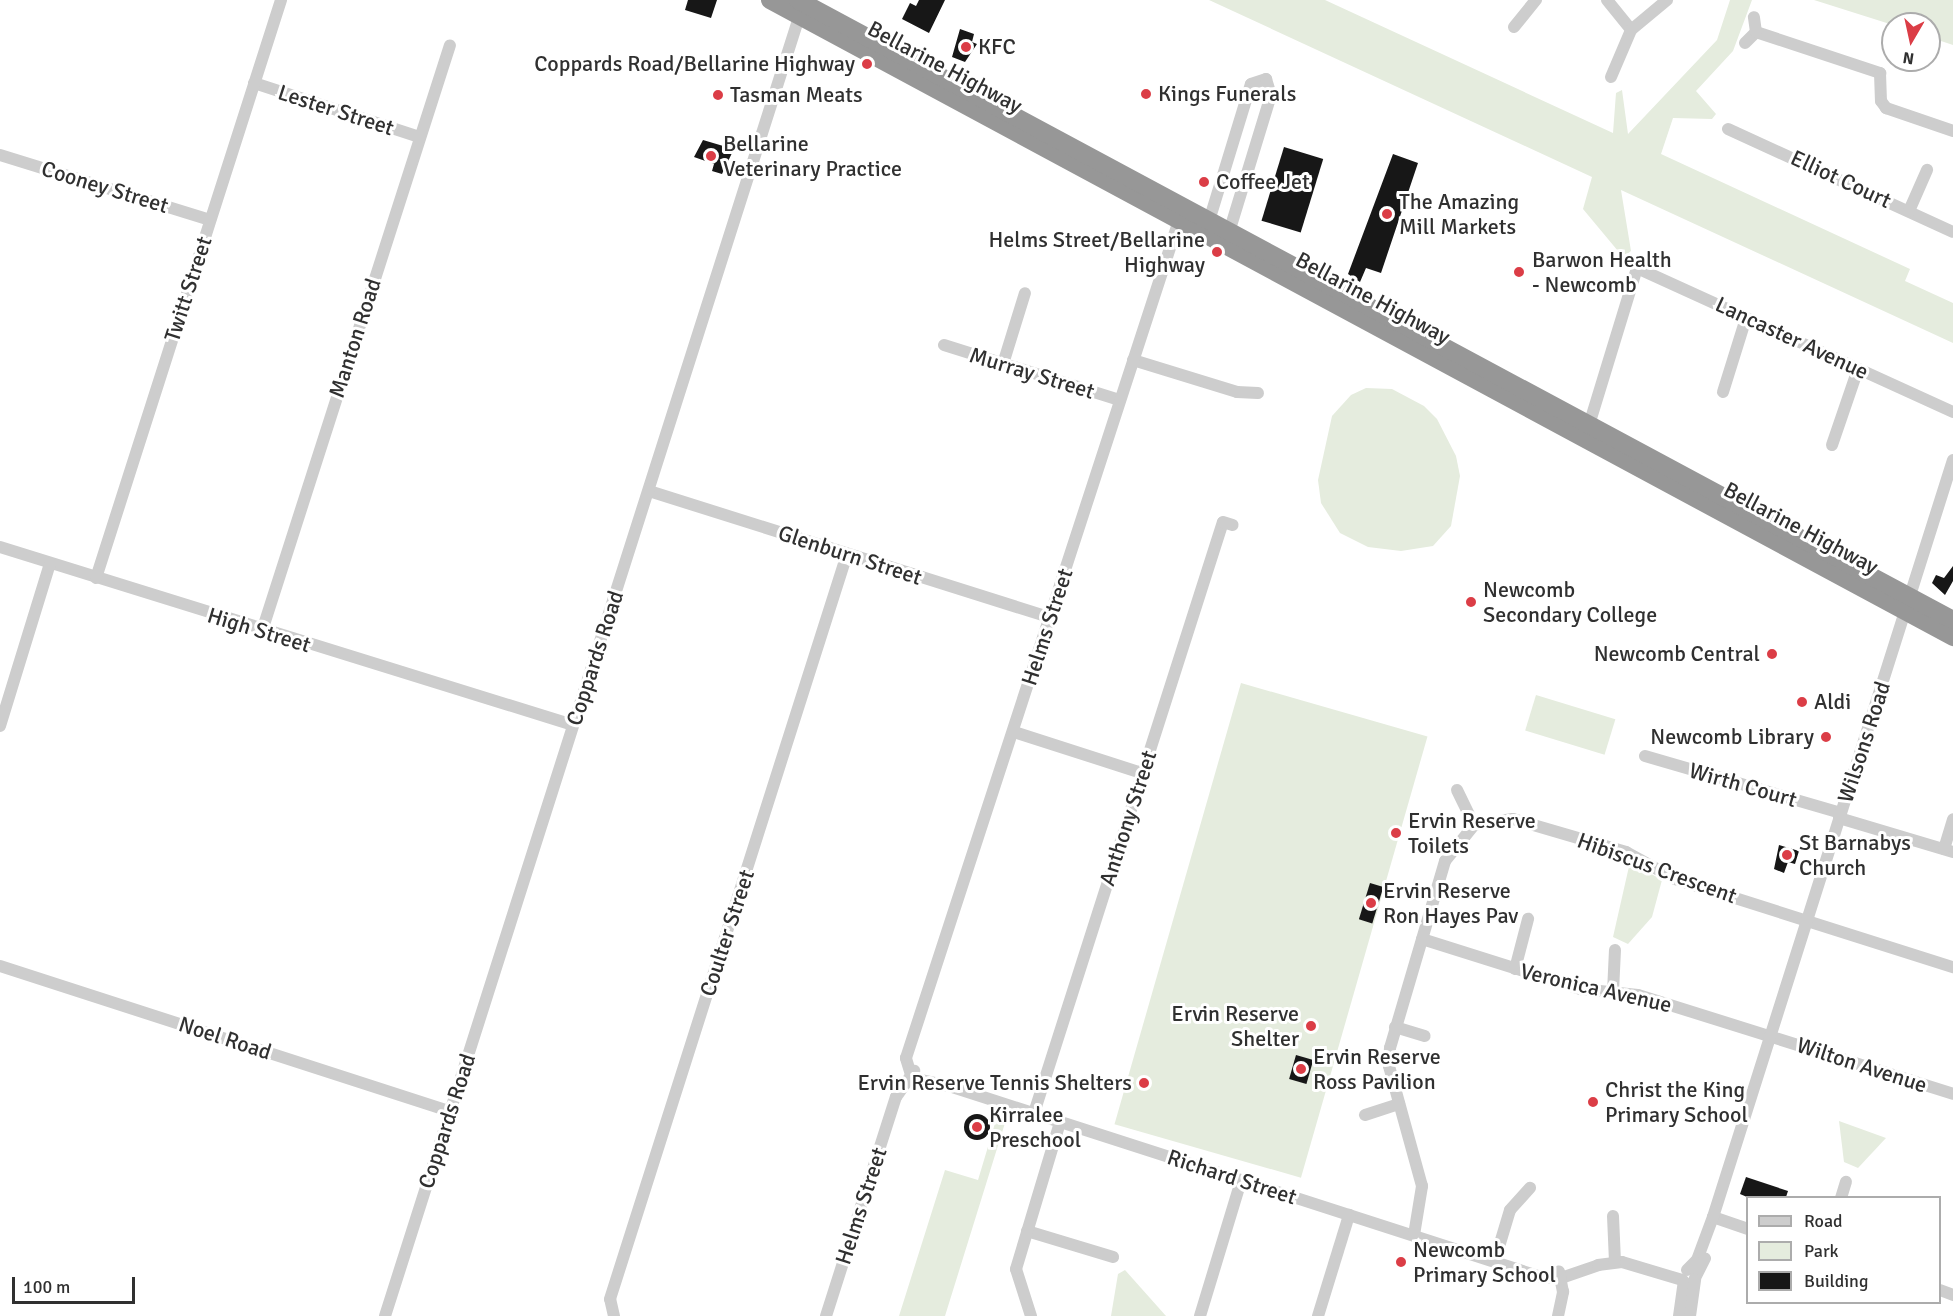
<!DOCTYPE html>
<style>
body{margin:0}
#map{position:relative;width:1953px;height:1316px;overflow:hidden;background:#fff;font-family:Signika,sans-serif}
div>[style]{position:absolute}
.green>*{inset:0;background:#e5ecde;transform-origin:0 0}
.building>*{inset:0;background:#171717;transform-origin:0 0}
.round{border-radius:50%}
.minor>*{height:12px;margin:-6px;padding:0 6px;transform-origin:6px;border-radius:6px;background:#cdcdcd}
.highway>*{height:18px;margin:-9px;padding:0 9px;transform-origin:9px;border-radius:9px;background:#979797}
.dots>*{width:16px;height:16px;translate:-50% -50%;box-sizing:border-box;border:3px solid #fff;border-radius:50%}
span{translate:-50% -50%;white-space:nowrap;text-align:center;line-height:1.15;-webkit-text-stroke:6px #fff;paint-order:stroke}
.poi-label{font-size:22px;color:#303030}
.left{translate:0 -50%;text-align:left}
.right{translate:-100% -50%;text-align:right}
.street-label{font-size:22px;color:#303030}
.legend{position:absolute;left:1746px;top:1196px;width:195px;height:108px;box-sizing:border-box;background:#fff;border:2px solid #acacac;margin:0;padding:8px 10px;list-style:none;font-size:18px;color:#303030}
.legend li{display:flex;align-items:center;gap:12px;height:30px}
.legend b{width:30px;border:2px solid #acacac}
.north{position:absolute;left:1881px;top:12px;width:60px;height:60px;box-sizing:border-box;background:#fff;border:2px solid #acacac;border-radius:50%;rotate:189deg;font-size:16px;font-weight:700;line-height:24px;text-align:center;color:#303030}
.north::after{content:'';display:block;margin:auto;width:21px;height:27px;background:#db3d46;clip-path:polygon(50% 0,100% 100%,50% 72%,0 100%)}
.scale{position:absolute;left:12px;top:1277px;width:123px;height:27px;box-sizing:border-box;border:3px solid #303030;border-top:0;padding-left:8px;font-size:18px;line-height:21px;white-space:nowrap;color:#303030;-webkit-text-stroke:4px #fff;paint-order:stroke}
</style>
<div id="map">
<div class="green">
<i style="clip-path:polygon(1209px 0,1325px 0,1613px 133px,1616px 93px,1622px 90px,1628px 134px,1717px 40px,1730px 0,1752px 0,1733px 51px,1696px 91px,1716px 114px,1712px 119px,1673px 118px,1661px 154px,1910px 269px,1905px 281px,1953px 303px,1953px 343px,1621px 190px,1631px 251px,1623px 257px,1583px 209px,1592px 177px)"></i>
<i style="clip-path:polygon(1814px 0,1953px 0,1953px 45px,1929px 37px,1929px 24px,1893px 25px)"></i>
<i style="clip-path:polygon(1366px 388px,1392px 389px,1424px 406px,1437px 419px,1456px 456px,1460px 476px,1451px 526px,1433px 546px,1401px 551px,1368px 547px,1340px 533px,1321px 503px,1318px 480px,1332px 416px,1351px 395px)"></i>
<i style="left:1241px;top:683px;width:194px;height:459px;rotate:16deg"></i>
<i style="left:1536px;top:695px;width:83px;height:37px;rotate:17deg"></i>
<i style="clip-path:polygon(1630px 862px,1662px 880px,1652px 917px,1628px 944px,1613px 937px)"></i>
<i style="clip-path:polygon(996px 1120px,1005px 1123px,945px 1316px,899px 1316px,945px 1170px,978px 1180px)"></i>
<i style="clip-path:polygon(1839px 1121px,1886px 1138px,1858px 1168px,1844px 1162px)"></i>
<i style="clip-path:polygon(1125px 1270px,1166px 1316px,1111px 1316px,1118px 1274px)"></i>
</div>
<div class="building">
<i style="clip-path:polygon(688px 0,717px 0,711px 18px,685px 10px)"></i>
<i style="clip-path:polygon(919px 0,945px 0,929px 33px,902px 19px,910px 3px,916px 6px)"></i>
<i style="clip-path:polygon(960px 29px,974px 34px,972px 42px,977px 44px,965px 62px,952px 57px)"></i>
<i style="clip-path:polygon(703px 140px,730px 148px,732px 153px,722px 174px,712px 171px,714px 164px,694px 157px)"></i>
<i style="left:1284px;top:147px;width:41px;height:77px;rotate:17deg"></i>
<i style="clip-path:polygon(1393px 154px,1418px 163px,1381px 273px,1366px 268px,1360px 282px,1348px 274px)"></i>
<i style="clip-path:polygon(1953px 566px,1953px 581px,1945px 595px,1932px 583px,1936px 575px,1944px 578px)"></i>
<i style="clip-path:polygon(1779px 845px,1799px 851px,1795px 864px,1788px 862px,1784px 873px,1774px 869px)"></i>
<i style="left:1370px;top:883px;width:14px;height:38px;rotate:17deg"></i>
<i style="left:1296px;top:1055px;width:18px;height:25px;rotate:16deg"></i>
<i class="round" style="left:964px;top:1114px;width:26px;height:26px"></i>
<i style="clip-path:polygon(1746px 1177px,1788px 1191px,1786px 1197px,1747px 1197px,1740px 1194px)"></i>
</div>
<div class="minor">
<i style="left:1607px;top:0;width:38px;rotate:51deg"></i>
<i style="left:1514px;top:27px;width:35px;rotate:-51deg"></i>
<i style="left:1756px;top:32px;width:131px;rotate:18.3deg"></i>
<i style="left:1880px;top:73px;width:28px;rotate:88deg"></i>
<i style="left:1881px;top:101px;width:9px;rotate:54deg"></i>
<i style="left:1886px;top:108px;width:71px;rotate:18.9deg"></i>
<i style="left:1745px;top:43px;width:16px;rotate:-45deg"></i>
<i style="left:1756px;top:32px;width:15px;rotate:-98deg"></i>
<i style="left:1611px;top:77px;width:51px;rotate:-66.9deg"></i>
<i style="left:1631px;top:30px;width:47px;rotate:-39.8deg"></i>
<i style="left:254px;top:83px;width:174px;rotate:18.1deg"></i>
<i style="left:1728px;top:129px;width:247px;rotate:24.6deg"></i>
<i style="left:0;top:155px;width:220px;rotate:17.2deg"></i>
<i style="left:1909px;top:211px;width:45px;rotate:-66.3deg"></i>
<i style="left:1209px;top:221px;width:143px;rotate:-73deg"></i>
<i style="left:1251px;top:84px;width:16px;rotate:-18deg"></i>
<i style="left:1266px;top:79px;width:17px;rotate:73deg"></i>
<i style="left:1271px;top:95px;width:143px;rotate:107deg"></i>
<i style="left:944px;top:345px;width:183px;rotate:17.4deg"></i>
<i style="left:1133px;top:360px;width:109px;rotate:17.1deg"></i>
<i style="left:1237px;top:392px;width:21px;rotate:3deg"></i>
<i style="left:1003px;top:364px;width:74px;rotate:-72.8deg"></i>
<i style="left:1723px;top:392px;width:77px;rotate:-72.7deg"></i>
<i style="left:1589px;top:425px;width:164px;rotate:-73deg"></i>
<i style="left:1637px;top:268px;width:347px;rotate:24.5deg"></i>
<i style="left:1832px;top:445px;width:80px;rotate:-71.1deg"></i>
<i style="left:649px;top:491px;width:422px;rotate:17.5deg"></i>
<i style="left:0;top:547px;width:600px;rotate:17.26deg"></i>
<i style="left:96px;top:578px;width:607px;rotate:-72.25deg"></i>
<i style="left:262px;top:631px;width:615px;rotate:-72.21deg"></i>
<i style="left:0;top:726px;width:170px;rotate:-72.9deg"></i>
<i style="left:1014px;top:732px;width:134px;rotate:17.8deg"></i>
<i style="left:1645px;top:756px;width:204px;rotate:16.2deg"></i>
<i style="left:1457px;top:790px;width:39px;rotate:64deg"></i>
<i style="left:1839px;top:818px;width:119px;rotate:16.6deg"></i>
<i style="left:1944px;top:849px;width:31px;rotate:-73deg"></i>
<i style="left:1422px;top:939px;width:167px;rotate:17.5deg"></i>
<i style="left:1581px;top:989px;width:57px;rotate:6deg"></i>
<i style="left:1638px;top:995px;width:330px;rotate:17.4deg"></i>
<i style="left:0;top:966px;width:473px;rotate:17.9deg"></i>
<i style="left:1515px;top:969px;width:52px;rotate:-75.4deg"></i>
<i style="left:1613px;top:992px;width:42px;rotate:-87.3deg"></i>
<i style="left:1395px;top:1027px;width:31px;rotate:17deg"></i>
<i style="left:912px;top:1078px;width:21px;rotate:-107deg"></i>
<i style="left:906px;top:1058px;width:888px;rotate:-71.95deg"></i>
<i style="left:912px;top:1078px;width:35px;rotate:12deg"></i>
<i style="left:946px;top:1085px;width:625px;rotate:17.88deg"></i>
<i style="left:1541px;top:1277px;width:20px;rotate:3deg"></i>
<i style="left:1561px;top:1278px;width:39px;rotate:-19deg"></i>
<i style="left:1598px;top:1265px;width:24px;rotate:-7deg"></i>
<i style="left:1622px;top:1262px;width:63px;rotate:16.7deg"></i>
<i style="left:1034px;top:1113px;width:620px;rotate:-72.27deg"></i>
<i style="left:1223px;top:522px;width:10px;rotate:17deg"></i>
<i style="left:1365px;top:1115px;width:36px;rotate:-18deg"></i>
<i style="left:1841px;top:1198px;width:17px;rotate:-73deg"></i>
<i style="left:1613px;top:1216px;width:46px;rotate:87.5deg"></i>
<i style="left:1713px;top:1217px;width:37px;rotate:19deg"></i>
<i style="left:1027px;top:1231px;width:90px;rotate:16.8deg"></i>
<i style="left:1414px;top:1235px;width:50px;rotate:-80.7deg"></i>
<i style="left:1422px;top:1186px;width:124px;rotate:-105.4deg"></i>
<i style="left:1389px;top:1066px;width:18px;rotate:-87deg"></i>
<i style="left:1390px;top:1048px;width:195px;rotate:-73.6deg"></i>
<i style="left:1445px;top:861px;width:46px;rotate:-51.1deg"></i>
<i style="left:1474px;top:825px;width:39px;rotate:-9deg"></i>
<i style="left:1513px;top:819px;width:118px;rotate:16.3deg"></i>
<i style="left:1626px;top:852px;width:56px;rotate:28.9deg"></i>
<i style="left:1675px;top:879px;width:292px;rotate:17.6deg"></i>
<i style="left:1495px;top:1260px;width:52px;rotate:-73.3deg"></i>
<i style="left:1510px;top:1210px;width:30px;rotate:-48deg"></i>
<i style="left:1687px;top:1270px;width:14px;rotate:-45deg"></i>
<i style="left:1697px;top:1260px;width:46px;rotate:-69.6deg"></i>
<i style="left:1713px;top:1217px;width:794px;rotate:-72.41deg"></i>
<i style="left:1695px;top:1278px;width:22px;rotate:-63deg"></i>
<i style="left:1940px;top:1290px;width:14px;rotate:21deg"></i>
<i style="left:385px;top:1316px;width:1370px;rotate:-72.32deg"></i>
<i style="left:614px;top:1316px;width:17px;rotate:-103deg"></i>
<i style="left:610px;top:1299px;width:782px;rotate:-72.35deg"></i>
<i style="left:826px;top:1316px;width:230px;rotate:-72.3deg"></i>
<i style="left:896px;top:1097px;width:32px;rotate:-55deg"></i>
<i style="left:1031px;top:1316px;width:49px;rotate:-107.7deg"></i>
<i style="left:1016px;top:1269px;width:153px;rotate:-73.3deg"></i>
<i style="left:1200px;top:1316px;width:141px;rotate:-73.1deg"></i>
<i style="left:1318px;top:1316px;width:106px;rotate:-72.9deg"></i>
<i style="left:1558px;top:1316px;width:25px;rotate:-78deg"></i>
<i style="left:1563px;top:1292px;width:21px;rotate:-101deg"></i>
<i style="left:1679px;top:1316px;width:35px;rotate:-82deg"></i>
<i style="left:1690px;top:1316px;width:37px;rotate:-82deg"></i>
</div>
<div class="highway">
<i style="left:770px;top:0;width:1344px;rotate:28.3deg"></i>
<i style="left:798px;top:0;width:1311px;rotate:28.23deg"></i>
</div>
<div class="dots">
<i style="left:966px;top:47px;background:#db3d46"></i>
<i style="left:867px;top:64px;background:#db3d46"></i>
<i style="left:1146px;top:94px;background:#db3d46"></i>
<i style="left:718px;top:95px;background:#db3d46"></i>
<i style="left:711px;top:156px;background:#db3d46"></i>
<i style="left:1204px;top:182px;background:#db3d46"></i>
<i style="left:1387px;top:214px;background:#db3d46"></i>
<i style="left:1217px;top:252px;background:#db3d46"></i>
<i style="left:1519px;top:272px;background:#db3d46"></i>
<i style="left:1471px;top:602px;background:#db3d46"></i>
<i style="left:1772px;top:654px;background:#db3d46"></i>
<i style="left:1802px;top:702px;background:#db3d46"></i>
<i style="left:1826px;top:737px;background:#db3d46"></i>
<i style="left:1396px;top:833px;background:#db3d46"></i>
<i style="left:1787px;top:855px;background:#db3d46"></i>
<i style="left:1371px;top:903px;background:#db3d46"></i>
<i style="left:1311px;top:1026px;background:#db3d46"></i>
<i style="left:1301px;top:1069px;background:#db3d46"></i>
<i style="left:1144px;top:1083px;background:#db3d46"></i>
<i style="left:1593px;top:1102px;background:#db3d46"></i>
<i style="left:977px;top:1127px;background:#db3d46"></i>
<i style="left:1401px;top:1262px;background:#db3d46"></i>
</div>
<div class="poi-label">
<span class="left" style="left:978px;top:47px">KFC</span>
<span class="right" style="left:855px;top:64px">Coppards Road/Bellarine Highway</span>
<span class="left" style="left:1158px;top:94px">Kings Funerals</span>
<span class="left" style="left:730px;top:95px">Tasman Meats</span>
<span class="left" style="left:723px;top:156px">Bellarine<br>Veterinary Practice</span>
<span class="left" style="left:1216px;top:182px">Coffee Jet</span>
<span class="left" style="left:1399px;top:214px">The Amazing<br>Mill Markets</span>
<span class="right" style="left:1205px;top:252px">Helms Street/Bellarine<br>Highway</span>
<span class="left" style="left:1532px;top:272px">Barwon Health<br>- Newcomb</span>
<span class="left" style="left:1483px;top:602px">Newcomb<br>Secondary College</span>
<span class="right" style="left:1760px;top:654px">Newcomb Central</span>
<span class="left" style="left:1814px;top:702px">Aldi</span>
<span class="right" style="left:1814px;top:737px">Newcomb Library</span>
<span class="left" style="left:1408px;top:833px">Ervin Reserve<br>Toilets</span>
<span class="left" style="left:1799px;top:855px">St Barnabys<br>Church</span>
<span class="left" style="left:1383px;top:903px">Ervin Reserve<br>Ron Hayes Pav</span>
<span class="right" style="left:1299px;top:1026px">Ervin Reserve<br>Shelter</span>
<span class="left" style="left:1313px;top:1069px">Ervin Reserve<br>Ross Pavilion</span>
<span class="right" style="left:1132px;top:1083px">Ervin Reserve Tennis Shelters</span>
<span class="left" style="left:1605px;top:1102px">Christ the King<br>Primary School</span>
<span class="left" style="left:989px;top:1127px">Kirralee<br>Preschool</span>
<span class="left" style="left:1413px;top:1262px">Newcomb<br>Primary School</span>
</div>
<div class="street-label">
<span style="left:945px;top:67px;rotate:28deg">Bellarine Highway</span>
<span style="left:336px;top:110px;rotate:18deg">Lester Street</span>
<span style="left:1841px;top:179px;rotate:25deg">Elliot Court</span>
<span style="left:105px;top:187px;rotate:17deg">Cooney Street</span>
<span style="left:188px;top:289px;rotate:-72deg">Twitt Street</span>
<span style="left:1373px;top:298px;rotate:28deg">Bellarine Highway</span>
<span style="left:355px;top:338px;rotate:-72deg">Manton Road</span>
<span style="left:1792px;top:338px;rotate:25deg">Lancaster Avenue</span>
<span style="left:1032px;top:373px;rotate:17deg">Murray Street</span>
<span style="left:1801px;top:528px;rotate:28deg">Bellarine Highway</span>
<span style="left:850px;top:555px;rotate:18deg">Glenburn Street</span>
<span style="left:1047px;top:627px;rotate:-72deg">Helms Street</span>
<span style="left:259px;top:630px;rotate:17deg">High Street</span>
<span style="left:595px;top:658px;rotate:-72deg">Coppards Road</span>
<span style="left:1864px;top:742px;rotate:-72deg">Wilsons Road</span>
<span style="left:1743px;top:785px;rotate:16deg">Wirth Court</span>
<span style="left:1128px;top:818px;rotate:-72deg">Anthony Street</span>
<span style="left:1657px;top:868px;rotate:20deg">Hibiscus Crescent</span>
<span style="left:727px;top:933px;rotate:-72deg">Coulter Street</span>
<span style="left:1596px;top:988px;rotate:13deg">Veronica Avenue</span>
<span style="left:225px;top:1038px;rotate:18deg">Noel Road</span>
<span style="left:1862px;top:1065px;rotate:18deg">Wilton Avenue</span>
<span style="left:447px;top:1121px;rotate:-72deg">Coppards Road</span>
<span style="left:1232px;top:1177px;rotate:18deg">Richard Street</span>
<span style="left:861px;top:1206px;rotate:-72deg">Helms Street</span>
</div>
<ul class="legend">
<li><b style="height:8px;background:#cdcdcd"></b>Road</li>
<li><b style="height:16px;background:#e5ecde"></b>Park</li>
<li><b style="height:16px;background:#171717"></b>Building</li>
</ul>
<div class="north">N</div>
<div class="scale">100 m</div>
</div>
